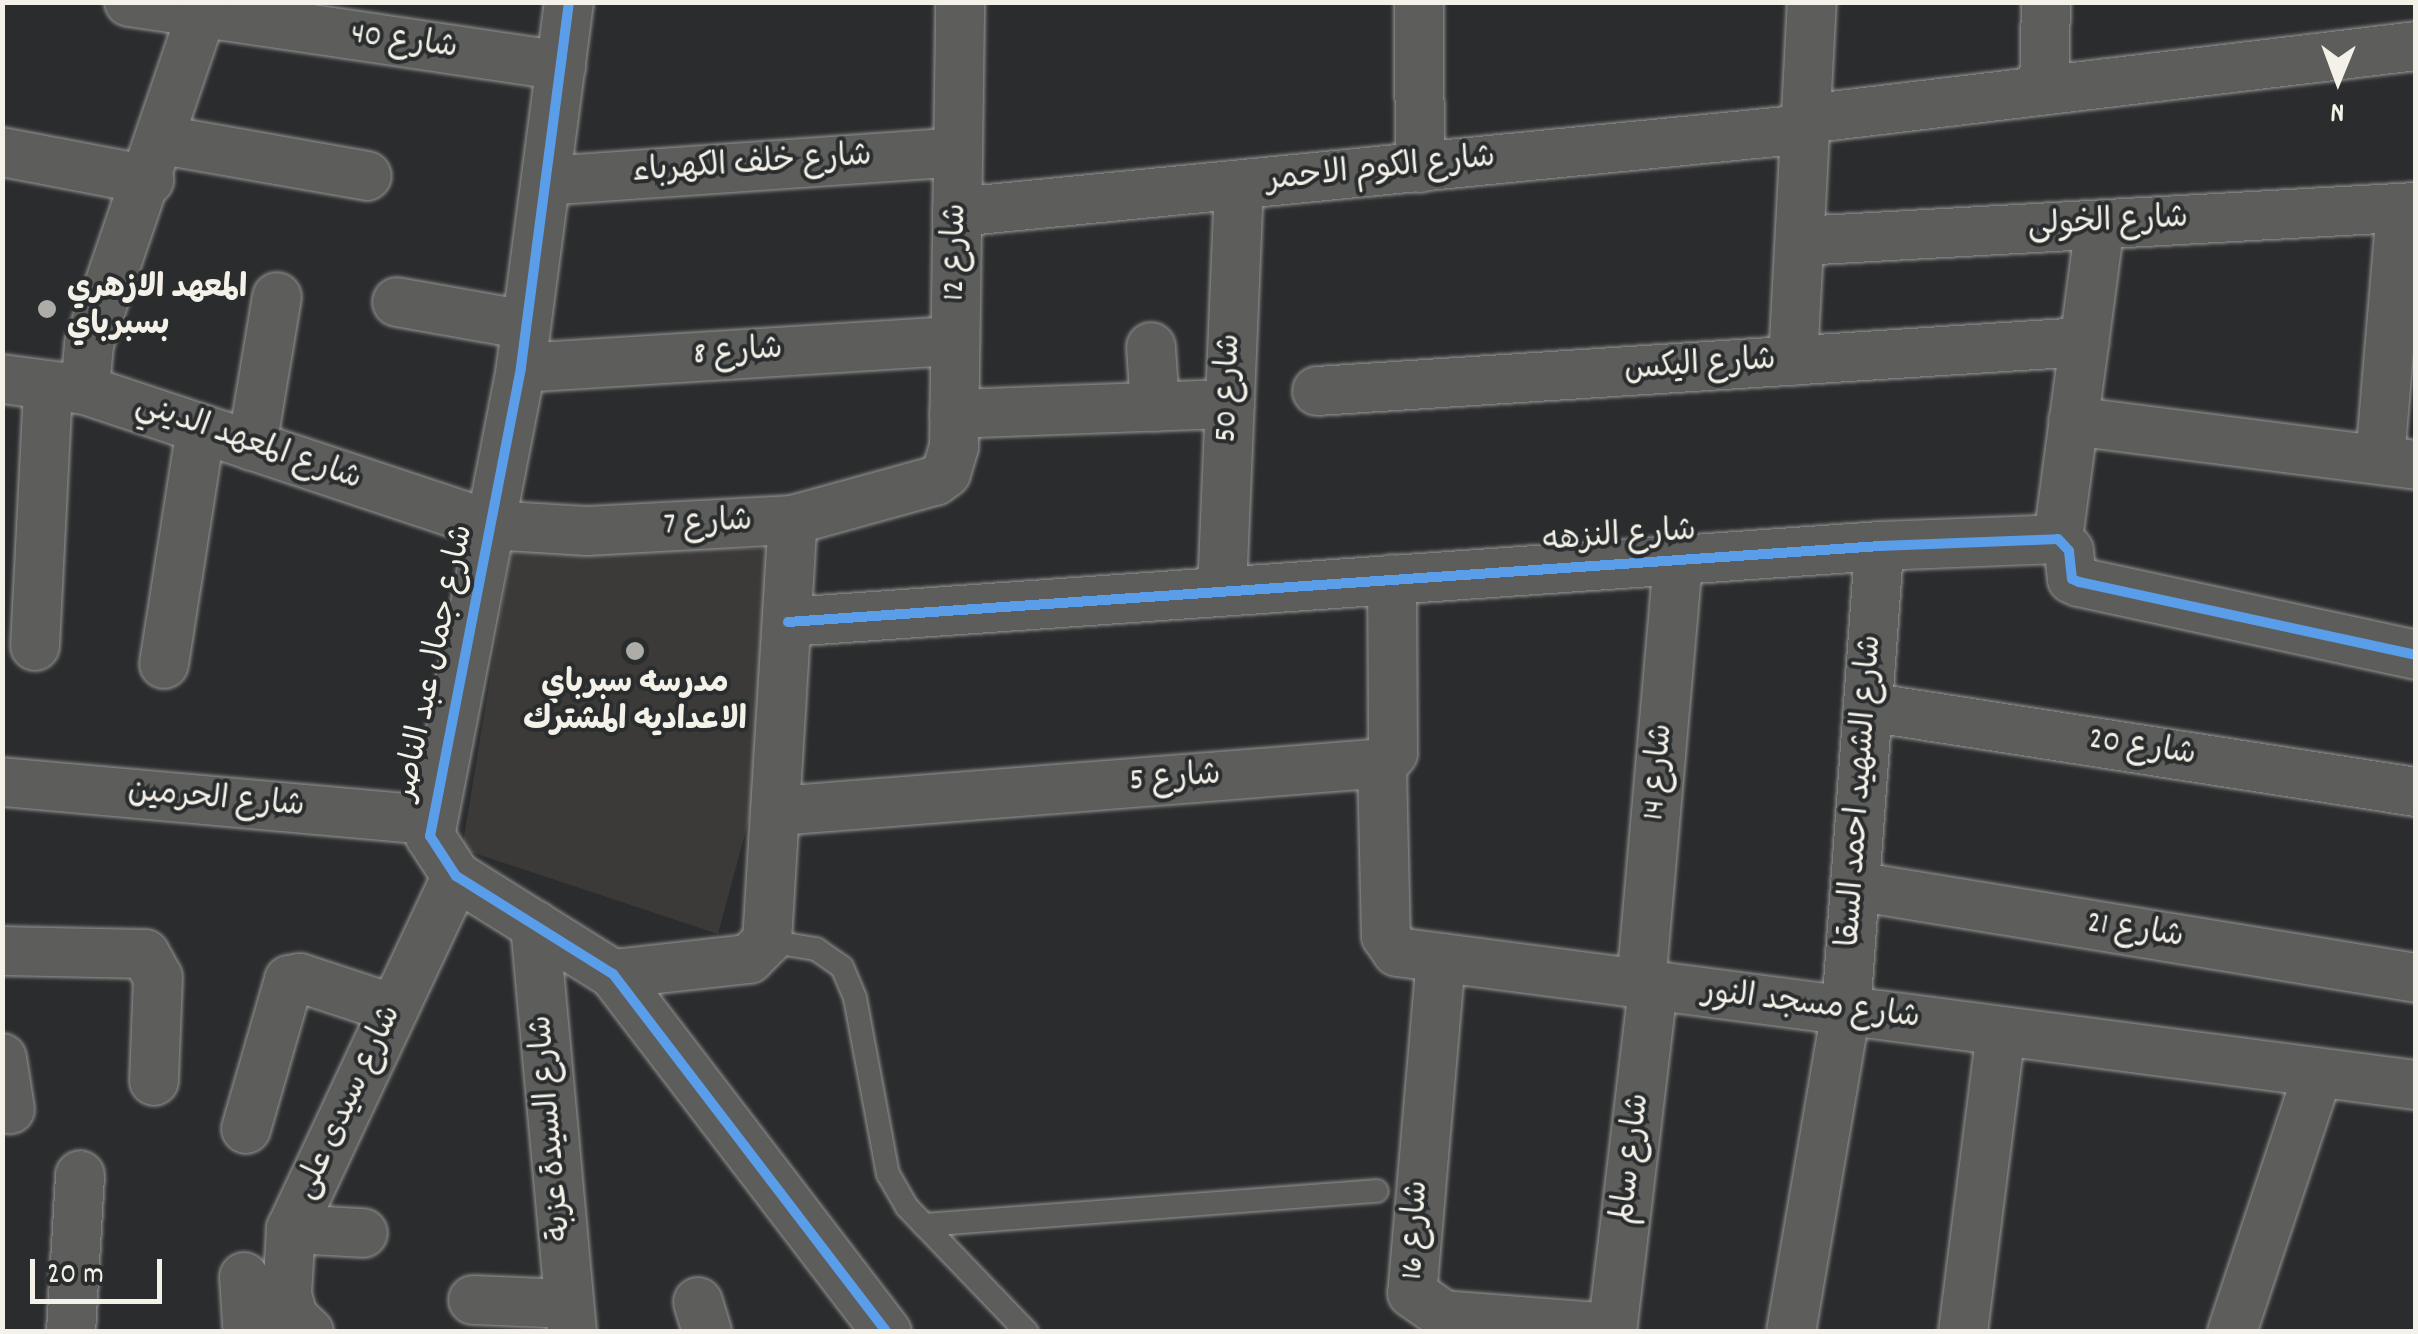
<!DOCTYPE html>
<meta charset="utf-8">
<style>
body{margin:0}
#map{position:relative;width:2418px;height:1334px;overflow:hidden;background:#2b2c2d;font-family:Dekko,"Playpen Sans Arabic",sans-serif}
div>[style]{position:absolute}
.built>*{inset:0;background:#3c3a39}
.roads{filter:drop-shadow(0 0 2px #979796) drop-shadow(0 0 2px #979796)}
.service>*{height:22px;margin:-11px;padding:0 11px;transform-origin:11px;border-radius:11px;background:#5d5d5c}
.minor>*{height:48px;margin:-24px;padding:0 24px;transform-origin:24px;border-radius:24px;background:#5d5d5c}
.cycleway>*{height:10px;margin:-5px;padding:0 5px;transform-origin:5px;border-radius:5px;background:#5a9eea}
.dots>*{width:28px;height:28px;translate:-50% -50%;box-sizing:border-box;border:5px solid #2a2d2e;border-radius:50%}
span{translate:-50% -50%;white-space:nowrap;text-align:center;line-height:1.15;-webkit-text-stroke:8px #2a2d2e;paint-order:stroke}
.street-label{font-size:32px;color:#f4f1e8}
.poi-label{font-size:32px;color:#f4f1e8;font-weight:700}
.left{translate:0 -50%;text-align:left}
.frame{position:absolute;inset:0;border:5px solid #f4f1e8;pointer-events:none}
.north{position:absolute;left:2288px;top:30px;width:100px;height:100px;-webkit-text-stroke:8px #2a2d2e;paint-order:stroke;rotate:181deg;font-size:28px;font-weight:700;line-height:40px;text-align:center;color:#f4f1e8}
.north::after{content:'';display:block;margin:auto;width:35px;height:45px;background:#f4f1e8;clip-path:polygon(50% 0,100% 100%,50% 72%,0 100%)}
.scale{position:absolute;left:30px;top:1259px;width:132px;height:45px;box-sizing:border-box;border:5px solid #f4f1e8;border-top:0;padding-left:12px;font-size:30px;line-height:35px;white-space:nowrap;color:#f4f1e8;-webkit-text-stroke:8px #2a2d2e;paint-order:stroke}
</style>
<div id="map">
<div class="built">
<i style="clip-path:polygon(512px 545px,783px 549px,767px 752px,718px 934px,462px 849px)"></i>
</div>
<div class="roads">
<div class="service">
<i style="left:767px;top:941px;width:50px;rotate:9.3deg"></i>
<i style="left:816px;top:949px;width:32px;rotate:35deg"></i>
<i style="left:842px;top:967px;width:34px;rotate:67deg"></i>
<i style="left:855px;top:998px;width:179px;rotate:79.4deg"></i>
<i style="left:888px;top:1174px;width:38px;rotate:60deg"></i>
<i style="left:907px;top:1207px;width:173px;rotate:46.2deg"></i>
<i style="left:924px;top:1225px;width:454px;rotate:-4.3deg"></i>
</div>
<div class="minor">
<i style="left:129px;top:2px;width:437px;rotate:8.4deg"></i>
<i style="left:569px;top:2px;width:369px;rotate:97.5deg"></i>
<i style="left:521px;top:368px;width:477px;rotate:101deg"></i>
<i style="left:430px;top:836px;width:48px;rotate:57deg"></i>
<i style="left:456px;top:876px;width:185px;rotate:32deg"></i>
<i style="left:613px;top:974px;width:451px;rotate:52.6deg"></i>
<i style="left:1419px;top:2px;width:166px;rotate:89.7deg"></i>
<i style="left:2044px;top:90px;width:88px;rotate:-88.7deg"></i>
<i style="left:1806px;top:119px;width:614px;rotate:-6.82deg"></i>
<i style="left:163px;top:140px;width:207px;rotate:10deg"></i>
<i style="left:2px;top:152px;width:150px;rotate:10.8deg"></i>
<i style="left:546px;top:181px;width:413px;rotate:-4deg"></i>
<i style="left:957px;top:212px;width:853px;rotate:-5.58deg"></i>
<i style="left:1800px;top:241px;width:617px;rotate:-3.16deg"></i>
<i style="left:397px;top:302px;width:131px;rotate:10.1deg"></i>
<i style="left:1151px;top:347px;width:60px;rotate:86.2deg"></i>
<i style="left:1793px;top:361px;width:360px;rotate:-87deg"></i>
<i style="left:521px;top:368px;width:435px;rotate:-3.6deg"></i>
<i style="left:2px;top:379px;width:84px;rotate:7.5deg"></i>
<i style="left:85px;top:390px;width:427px;rotate:18.4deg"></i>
<i style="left:490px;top:525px;width:97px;rotate:3.5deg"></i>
<i style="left:587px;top:531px;width:206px;rotate:-3.1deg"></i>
<i style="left:793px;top:520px;width:147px;rotate:-15.4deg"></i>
<i style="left:935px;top:481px;width:14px;rotate:-36deg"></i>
<i style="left:946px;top:473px;width:28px;rotate:-73deg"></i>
<i style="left:954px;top:446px;width:444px;rotate:-89.2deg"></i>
<i style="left:85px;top:390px;width:46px;rotate:-85deg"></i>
<i style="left:89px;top:344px;width:350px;rotate:-71.2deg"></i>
<i style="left:1317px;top:391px;width:769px;rotate:-3.66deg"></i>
<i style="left:954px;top:414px;width:276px;rotate:-2.1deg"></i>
<i style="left:2073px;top:421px;width:346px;rotate:7.3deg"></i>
<i style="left:252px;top:446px;width:151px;rotate:-80.5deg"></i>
<i style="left:2380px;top:459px;width:252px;rotate:-85.2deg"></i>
<i style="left:2058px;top:539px;width:317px;rotate:-82.4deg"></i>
<i style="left:1222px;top:591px;width:405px;rotate:-87.6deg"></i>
<i style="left:788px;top:622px;width:1094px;rotate:-3.98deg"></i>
<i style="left:1879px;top:546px;width:179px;rotate:-2.2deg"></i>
<i style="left:2058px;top:539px;width:16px;rotate:47deg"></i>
<i style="left:2069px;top:551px;width:28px;rotate:84deg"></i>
<i style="left:2072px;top:579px;width:8px;rotate:23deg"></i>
<i style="left:2079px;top:582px;width:345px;rotate:12.2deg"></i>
<i style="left:35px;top:646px;width:261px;rotate:-87.1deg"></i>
<i style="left:164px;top:664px;width:238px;rotate:-81.1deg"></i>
<i style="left:1868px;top:707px;width:555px;rotate:8.82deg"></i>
<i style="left:1382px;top:764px;width:172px;rotate:88.7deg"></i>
<i style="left:1386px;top:936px;width:19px;rotate:55deg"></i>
<i style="left:1397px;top:952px;width:1028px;rotate:7.44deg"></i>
<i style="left:2px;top:782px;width:429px;rotate:5.1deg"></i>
<i style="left:778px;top:811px;width:609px;rotate:-4.52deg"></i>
<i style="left:1385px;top:763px;width:13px;rotate:-51deg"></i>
<i style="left:1393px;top:753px;width:174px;rotate:-90.3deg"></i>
<i style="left:1855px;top:886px;width:568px;rotate:9.31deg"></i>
<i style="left:535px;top:925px;width:409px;rotate:84.8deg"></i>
<i style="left:2px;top:951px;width:143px;rotate:1.2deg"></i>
<i style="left:145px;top:954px;width:26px;rotate:61deg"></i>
<i style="left:158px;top:977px;width:104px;rotate:92.2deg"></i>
<i style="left:1441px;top:958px;width:336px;rotate:94.9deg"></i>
<i style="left:1412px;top:1293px;width:38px;rotate:35deg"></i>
<i style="left:1443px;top:1315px;width:170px;rotate:4.4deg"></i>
<i style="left:613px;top:974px;width:137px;rotate:-6.3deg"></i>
<i style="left:749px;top:959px;width:25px;rotate:-45deg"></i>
<i style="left:767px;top:941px;width:422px;rotate:-86.5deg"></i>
<i style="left:1641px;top:984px;width:427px;rotate:-85deg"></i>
<i style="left:2px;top:1058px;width:52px;rotate:81.1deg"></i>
<i style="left:246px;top:1129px;width:155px;rotate:-73.9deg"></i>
<i style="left:289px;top:980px;width:11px;rotate:-10deg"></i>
<i style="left:300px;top:978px;width:99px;rotate:18.3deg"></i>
<i style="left:291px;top:1229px;width:72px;rotate:3.2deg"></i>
<i style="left:244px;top:1277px;width:47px;rotate:86.3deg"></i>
<i style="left:247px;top:1324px;width:11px;rotate:45deg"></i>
<i style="left:473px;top:1300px;width:96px;rotate:2.4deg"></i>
<i style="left:698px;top:1302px;width:31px;rotate:73deg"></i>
<i style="left:71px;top:1332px;width:157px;rotate:-86.7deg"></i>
<i style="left:309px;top:1332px;width:22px;rotate:-137deg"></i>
<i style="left:293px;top:1317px;width:24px;rotate:-105deg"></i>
<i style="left:287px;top:1294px;width:65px;rotate:-86.5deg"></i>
<i style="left:291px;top:1229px;width:390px;rotate:-64.9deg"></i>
<i style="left:1612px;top:1332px;width:348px;rotate:-83.2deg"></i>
<i style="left:1791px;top:1332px;width:326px;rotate:-80.3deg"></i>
<i style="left:1846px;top:1011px;width:466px;rotate:-85.9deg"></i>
<i style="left:1963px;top:1332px;width:303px;rotate:-82.8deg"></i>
<i style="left:2232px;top:1332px;width:273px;rotate:-71.6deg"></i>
</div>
</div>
<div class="cycleway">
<i style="left:569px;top:2px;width:369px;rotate:97.5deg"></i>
<i style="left:521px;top:368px;width:477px;rotate:101deg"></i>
<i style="left:430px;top:836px;width:48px;rotate:57deg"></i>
<i style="left:456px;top:876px;width:185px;rotate:32deg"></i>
<i style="left:613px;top:974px;width:451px;rotate:52.6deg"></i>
<i style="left:788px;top:622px;width:1094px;rotate:-3.98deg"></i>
<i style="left:1879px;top:546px;width:179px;rotate:-2.2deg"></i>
<i style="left:2058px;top:539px;width:16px;rotate:47deg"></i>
<i style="left:2069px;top:551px;width:28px;rotate:84deg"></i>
<i style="left:2072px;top:579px;width:8px;rotate:23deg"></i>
<i style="left:2079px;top:582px;width:345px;rotate:12.2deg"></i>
</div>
<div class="dots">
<i style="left:47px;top:309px;background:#aeaca7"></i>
<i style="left:635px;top:651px;background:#aeaca7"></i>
</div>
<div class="street-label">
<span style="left:404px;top:43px;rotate:8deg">شارع 40</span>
<span style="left:752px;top:166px;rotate:-4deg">شارع خلف الكهرباء</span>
<span style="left:1381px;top:171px;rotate:-6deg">شارع الكوم الاحمر</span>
<span style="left:2108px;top:224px;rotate:-3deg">شارع الخولى</span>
<span style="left:957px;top:252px;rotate:-89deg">شارع 12</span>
<span style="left:738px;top:354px;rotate:-4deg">شارع 8</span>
<span style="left:1700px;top:367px;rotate:-4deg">شارع اليكس</span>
<span style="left:1230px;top:388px;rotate:-88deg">شارع 50</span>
<span style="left:248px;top:444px;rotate:19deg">شارع المعهد الديني</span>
<span style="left:708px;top:525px;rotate:-3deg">شارع 7</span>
<span style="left:1619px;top:538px;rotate:-4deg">شارع النزهه</span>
<span style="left:436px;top:663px;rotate:-78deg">شارع جمال عبد الناصر</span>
<span style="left:2142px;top:749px;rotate:9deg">شارع 20</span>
<span style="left:1660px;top:772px;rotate:-85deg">شارع 14</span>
<span style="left:1175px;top:780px;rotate:-4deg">شارع 5</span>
<span style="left:1862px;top:791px;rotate:-86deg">شارع الشهيد احمد السقا</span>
<span style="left:216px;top:801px;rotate:5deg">شارع الحرمين</span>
<span style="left:2135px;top:932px;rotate:9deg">شارع 21</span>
<span style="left:1811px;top:1007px;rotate:7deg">شارع مسجد النور</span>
<span style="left:350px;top:1103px;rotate:-65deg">شارع سيدى على</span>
<span style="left:553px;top:1128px;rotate:-95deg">شارع السيدة عزبة</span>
<span style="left:1633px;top:1159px;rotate:-83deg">شارع سالم</span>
<span style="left:1417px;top:1230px;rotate:-87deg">شارع 16</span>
</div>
<div class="poi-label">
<span class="left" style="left:67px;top:309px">المعهد الازهري<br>بسبرباي</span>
<span style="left:635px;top:704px">مدرسه سبرباي<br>الاعداديه المشترك</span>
</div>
<div class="frame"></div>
<div class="north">N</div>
<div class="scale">20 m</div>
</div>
